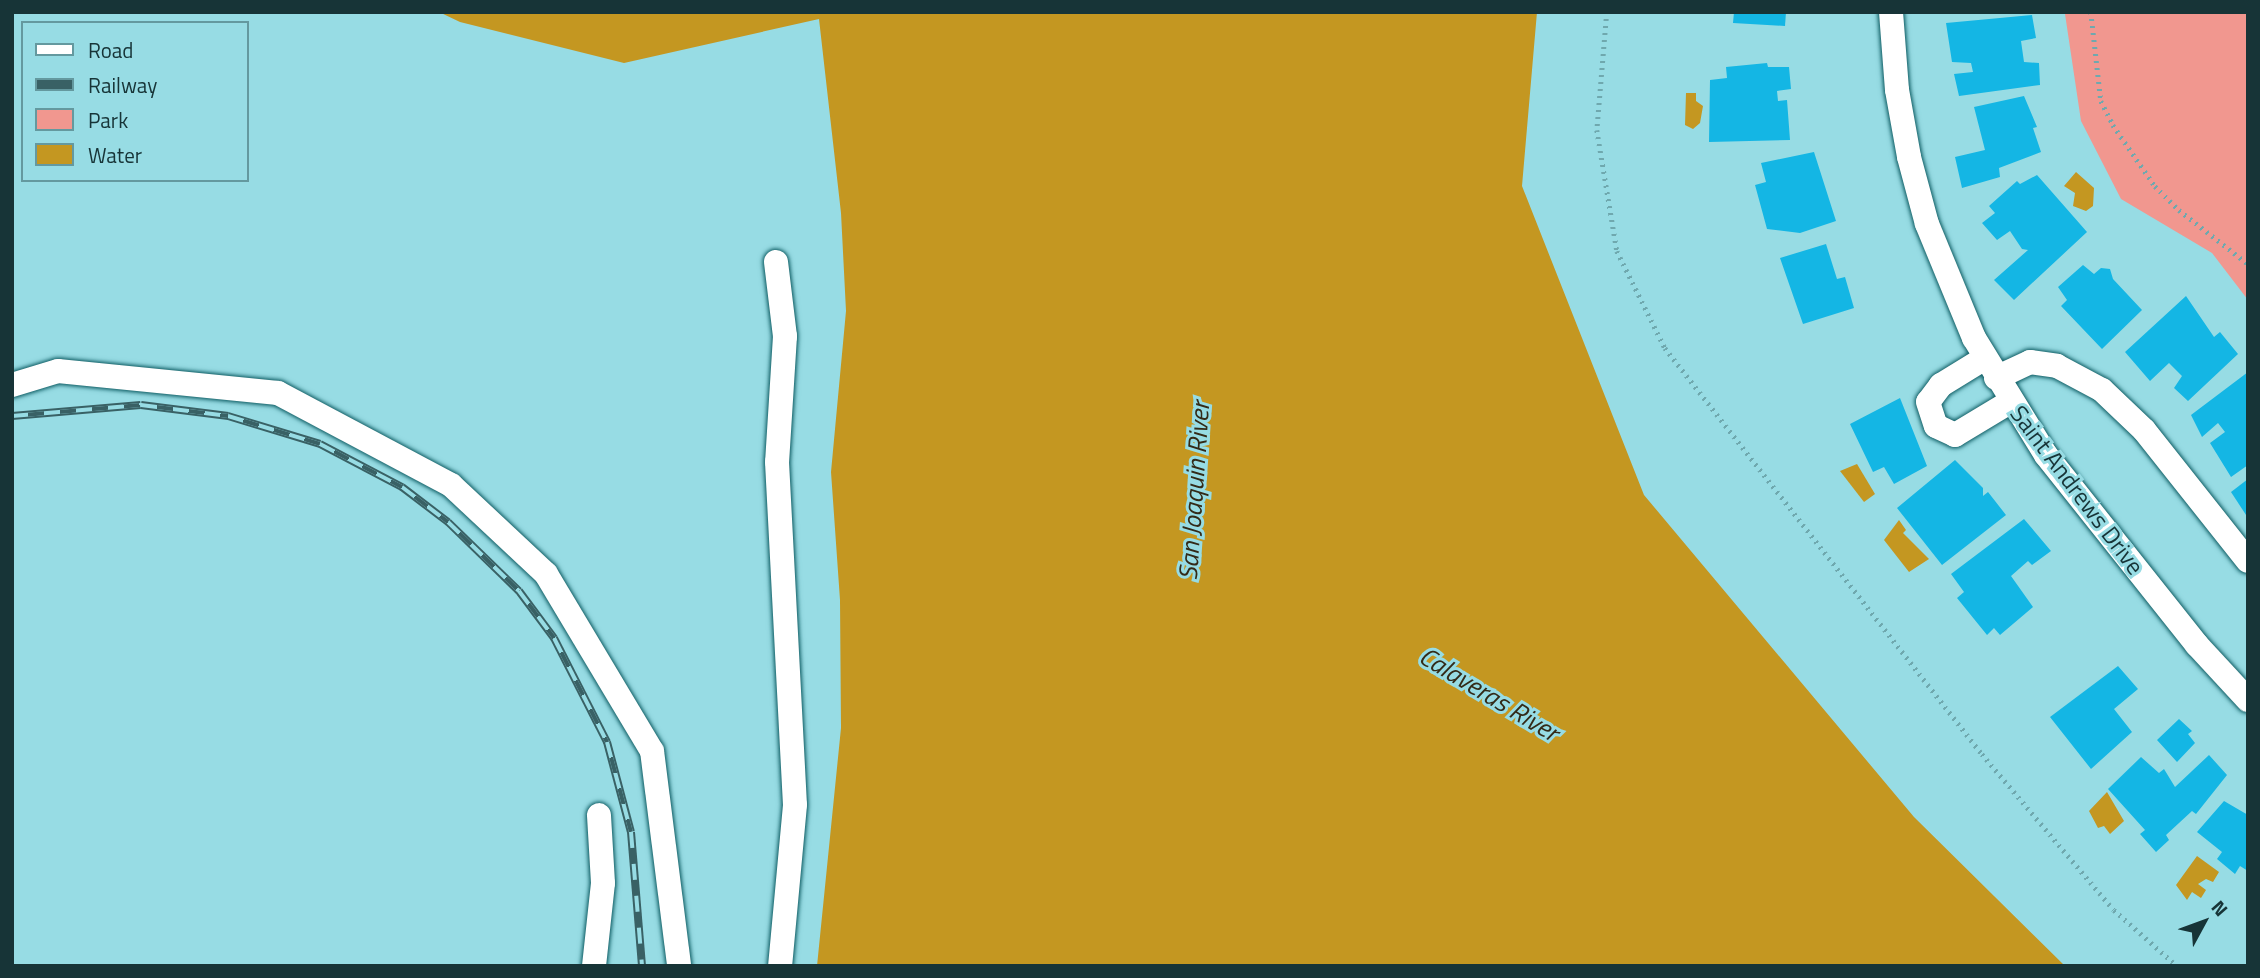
<!DOCTYPE html>
<style>
body{margin:0}
#map{position:relative;width:2260px;height:978px;overflow:hidden;background:#97dce4;font-family:"Titillium Web",sans-serif}
div>[style]{position:absolute}
.green>*{inset:0;background:#f1978f}
.water>*{inset:0;background:#c49721}
.building>*{inset:0;background:#14b6e4}
.path>*{height:4.5px;margin-top:-2.25px;transform-origin:0;background:repeating-linear-gradient(90deg,#6fa8ae 0 2px,transparent 0 7px)}
.roads{filter:drop-shadow(0 0 2px #0f5d64) drop-shadow(0 0 2px #0f5d64)}
.minor>*{height:24px;margin:-12px;padding:0 12px;transform-origin:12px;border-radius:12px;background:#fff}
.rail>*{height:8px;margin-top:-4px;transform-origin:0;background:repeating-linear-gradient(90deg,#97dce4 0 16px,#396165 0 32px);box-sizing:border-box;border-block:2px solid #396165}
span{translate:-50% -50%;white-space:nowrap;text-align:center;line-height:1.15;-webkit-text-stroke:6px #97dce4;paint-order:stroke}
.street-label{font-size:24px;color:#173437}
.water-label{font-size:26px;color:#332a18;font-style:italic}
.frame{position:absolute;inset:0;border:14px solid #173437;pointer-events:none}
.legend{position:absolute;left:21px;top:21px;width:228px;height:161px;box-sizing:border-box;background:#97dce4;border:2px solid #64999f;margin:0;padding:9px 12px;list-style:none;font-size:21px;color:#173437}
.legend li{display:flex;align-items:center;gap:14px;height:35px}
.legend b{width:35px;border:2px solid #64999f}
.north{position:absolute;left:2169px;top:887px;width:70px;height:70px;-webkit-text-stroke:5px #97dce4;paint-order:stroke;rotate:49deg;font-size:19px;font-weight:700;line-height:28px;text-align:center;color:#173437}
.north::after{content:'';display:block;margin:auto;width:24px;height:32px;background:#173437;clip-path:polygon(50% 0,100% 100%,50% 72%,0 100%)}
</style>
<div id="map">
<div class="green">
<i style="clip-path:polygon(2248px 12px,2248px 300px,2212px 253px,2121px 199px,2081px 121px,2065px 14px)"></i>
</div>
<div class="water">
<i style="clip-path:polygon(439px 12px,1537px 12px,1522px 186px,1644px 495px,1914px 817px,2065px 966px,817px 966px,841px 728px,840px 600px,831px 472px,846px 311px,841px 213px,819px 19px,624px 63px,460px 22px)"></i>
<i style="clip-path:polygon(1686px 93px,1696px 93px,1696px 101px,1703px 106px,1700px 123px,1693px 129px,1685px 125px)"></i>
<i style="clip-path:polygon(2076px 172px,2094px 188px,2093px 206px,2086px 211px,2073px 206px,2075px 193px,2064px 186px)"></i>
<i style="clip-path:polygon(1857px 464px,1875px 494px,1864px 502px,1840px 471px)"></i>
<i style="clip-path:polygon(1899px 520px,1906px 530px,1903px 533px,1929px 559px,1909px 572px,1884px 540px)"></i>
<i style="clip-path:polygon(2107px 792px,2124px 821px,2110px 834px,2104px 826px,2098px 828px,2089px 811px)"></i>
<i style="clip-path:polygon(2197px 856px,2219px 872px,2213px 882px,2206px 879px,2198px 884px,2206px 890px,2201px 898px,2192px 892px,2187px 900px,2176px 885px)"></i>
</div>
<div class="building">
<i style="clip-path:polygon(1734px 12px,1786px 12px,1785px 26px,1733px 23px)"></i>
<i style="clip-path:polygon(2032px 15px,2036px 38px,2021px 41px,2024px 62px,2039px 63px,2040px 85px,1959px 96px,1954px 74px,1973px 72px,1971px 63px,1952px 62px,1946px 23px)"></i>
<i style="clip-path:polygon(1767px 63px,1768px 67px,1789px 67px,1791px 89px,1777px 91px,1778px 101px,1787px 100px,1790px 140px,1709px 142px,1710px 80px,1727px 78px,1726px 67px)"></i>
<i style="clip-path:polygon(2024px 96px,2037px 127px,2033px 128px,2041px 152px,1999px 168px,2000px 177px,1962px 188px,1955px 157px,1985px 150px,1974px 107px)"></i>
<i style="clip-path:polygon(1814px 152px,1836px 221px,1800px 233px,1767px 229px,1755px 185px,1766px 182px,1761px 163px)"></i>
<i style="clip-path:polygon(2037px 175px,2087px 232px,2014px 300px,1994px 280px,2028px 250px,2022px 249px,2010px 231px,1997px 240px,1982px 223px,1995px 213px,1989px 206px,2017px 181px,2020px 184px)"></i>
<i style="clip-path:polygon(1826px 244px,1837px 279px,1845px 277px,1854px 308px,1803px 324px,1780px 258px)"></i>
<i style="clip-path:polygon(2083px 265px,2094px 274px,2101px 268px,2110px 269px,2113px 279px,2142px 310px,2102px 349px,2061px 306px,2067px 300px,2058px 287px)"></i>
<i style="clip-path:polygon(2186px 296px,2214px 337px,2220px 332px,2238px 354px,2188px 401px,2174px 388px,2182px 376px,2169px 363px,2150px 381px,2125px 352px)"></i>
<i style="clip-path:polygon(2248px 372px,2248px 465px,2231px 477px,2210px 443px,2225px 432px,2218px 423px,2202px 437px,2191px 415px)"></i>
<i style="clip-path:polygon(1900px 398px,1927px 466px,1894px 484px,1884px 467px,1873px 472px,1850px 424px)"></i>
<i style="clip-path:polygon(1955px 460px,1983px 488px,1983px 496px,1988px 492px,2006px 515px,1942px 565px,1897px 508px)"></i>
<i style="clip-path:polygon(2248px 479px,2248px 518px,2231px 492px)"></i>
<i style="clip-path:polygon(2024px 519px,2051px 551px,2032px 565px,2028px 561px,2011px 576px,2033px 607px,2000px 635px,1994px 628px,1987px 635px,1957px 598px,1964px 592px,1951px 574px)"></i>
<i style="clip-path:polygon(2118px 666px,2138px 689px,2114px 709px,2132px 732px,2091px 769px,2050px 717px)"></i>
<i style="clip-path:polygon(2179px 719px,2192px 731px,2188px 734px,2195px 743px,2177px 762px,2157px 740px)"></i>
<i style="clip-path:polygon(2209px 755px,2227px 775px,2196px 814px,2192px 811px,2166px 835px,2169px 840px,2156px 852px,2140px 834px,2145px 830px,2108px 789px,2141px 757px,2159px 773px,2164px 769px,2175px 787px)"></i>
<i style="clip-path:polygon(2224px 801px,2248px 815px,2248px 871px,2240px 866px,2235px 874px,2217px 859px,2222px 852px,2197px 832px)"></i>
</div>
<div class="path">
<i style="left:1607px;top:12px;width:118px;rotate:94.8deg"></i>
<i style="left:1597px;top:130px;width:123px;rotate:80.6deg"></i>
<i style="left:1617px;top:251px;width:108px;rotate:63.7deg"></i>
<i style="left:1665px;top:348px;width:515px;rotate:52.02deg"></i>
<i style="left:1982px;top:754px;width:204px;rotate:49.8deg"></i>
<i style="left:2114px;top:910px;width:84px;rotate:41.6deg"></i>
<i style="left:2091px;top:12px;width:90px;rotate:83.6deg"></i>
<i style="left:2101px;top:101px;width:27px;rotate:63deg"></i>
<i style="left:2113px;top:125px;width:74px;rotate:55.5deg"></i>
<i style="left:2155px;top:186px;width:34px;rotate:45deg"></i>
<i style="left:2179px;top:210px;width:88px;rotate:38deg"></i>
</div>
<div class="roads">
<div class="minor">
<i style="left:1891px;top:12px;width:78px;rotate:85.6deg"></i>
<i style="left:1897px;top:90px;width:68px;rotate:79.8deg"></i>
<i style="left:1909px;top:157px;width:69px;rotate:75deg"></i>
<i style="left:1927px;top:224px;width:123px;rotate:67.6deg"></i>
<i style="left:1974px;top:338px;width:137px;rotate:58.4deg"></i>
<i style="left:2046px;top:455px;width:243px;rotate:51.5deg"></i>
<i style="left:2197px;top:645px;width:75px;rotate:47.2deg"></i>
<i style="left:776px;top:262px;width:75px;rotate:83.1deg"></i>
<i style="left:785px;top:336px;width:126px;rotate:93.6deg"></i>
<i style="left:777px;top:462px;width:343px;rotate:87deg"></i>
<i style="left:795px;top:805px;width:162px;rotate:95.3deg"></i>
<i style="left:1985px;top:358px;width:52px;rotate:148.5deg"></i>
<i style="left:1941px;top:385px;width:21px;rotate:127deg"></i>
<i style="left:1928px;top:402px;width:25px;rotate:72deg"></i>
<i style="left:1936px;top:426px;width:21px;rotate:25deg"></i>
<i style="left:1955px;top:435px;width:64px;rotate:-31deg"></i>
<i style="left:1996px;top:378px;width:38px;rotate:-25deg"></i>
<i style="left:2030px;top:362px;width:27px;rotate:8deg"></i>
<i style="left:2057px;top:366px;width:51px;rotate:28.1deg"></i>
<i style="left:2102px;top:390px;width:58px;rotate:43.6deg"></i>
<i style="left:2144px;top:430px;width:167px;rotate:51.6deg"></i>
<i style="left:12px;top:385px;width:48px;rotate:-16.9deg"></i>
<i style="left:58px;top:371px;width:221px;rotate:5.7deg"></i>
<i style="left:278px;top:393px;width:196px;rotate:28deg"></i>
<i style="left:451px;top:485px;width:130px;rotate:43.1deg"></i>
<i style="left:546px;top:574px;width:206px;rotate:59.1deg"></i>
<i style="left:652px;top:751px;width:217px;rotate:82.8deg"></i>
<i style="left:594px;top:966px;width:83px;rotate:-83.8deg"></i>
<i style="left:603px;top:883px;width:68px;rotate:-93.4deg"></i>
</div>
</div>
<div class="rail">
<i style="left:12px;top:416px;width:129px;rotate:-4.9deg"></i>
<i style="left:141px;top:405px;width:88px;rotate:7.2deg"></i>
<i style="left:228px;top:416px;width:96px;rotate:16.9deg"></i>
<i style="left:320px;top:444px;width:93px;rotate:27.7deg"></i>
<i style="left:402px;top:487px;width:58px;rotate:37.3deg"></i>
<i style="left:448px;top:522px;width:99px;rotate:44.2deg"></i>
<i style="left:519px;top:591px;width:59px;rotate:53.3deg"></i>
<i style="left:554px;top:638px;width:117px;rotate:63deg"></i>
<i style="left:607px;top:742px;width:93px;rotate:75.1deg"></i>
<i style="left:631px;top:832px;width:134px;rotate:85.3deg"></i>
</div>
<div class="street-label">
<span style="left:2077px;top:490px;rotate:53deg">Saint Andrews Drive</span>
</div>
<div class="water-label">
<span style="left:1194px;top:491px;rotate:-86deg">San Joaquin River</span>
<span style="left:1489px;top:694px;rotate:31deg">Calaveras River</span>
</div>
<div class="frame"></div>
<ul class="legend">
<li><b style="height:9px;background:#fff"></b>Road</li>
<li><b style="height:9px;background:#396165"></b>Railway</li>
<li><b style="height:19px;background:#f1978f"></b>Park</li>
<li><b style="height:19px;background:#c49721"></b>Water</li>
</ul>
<div class="north">N</div>
</div>
